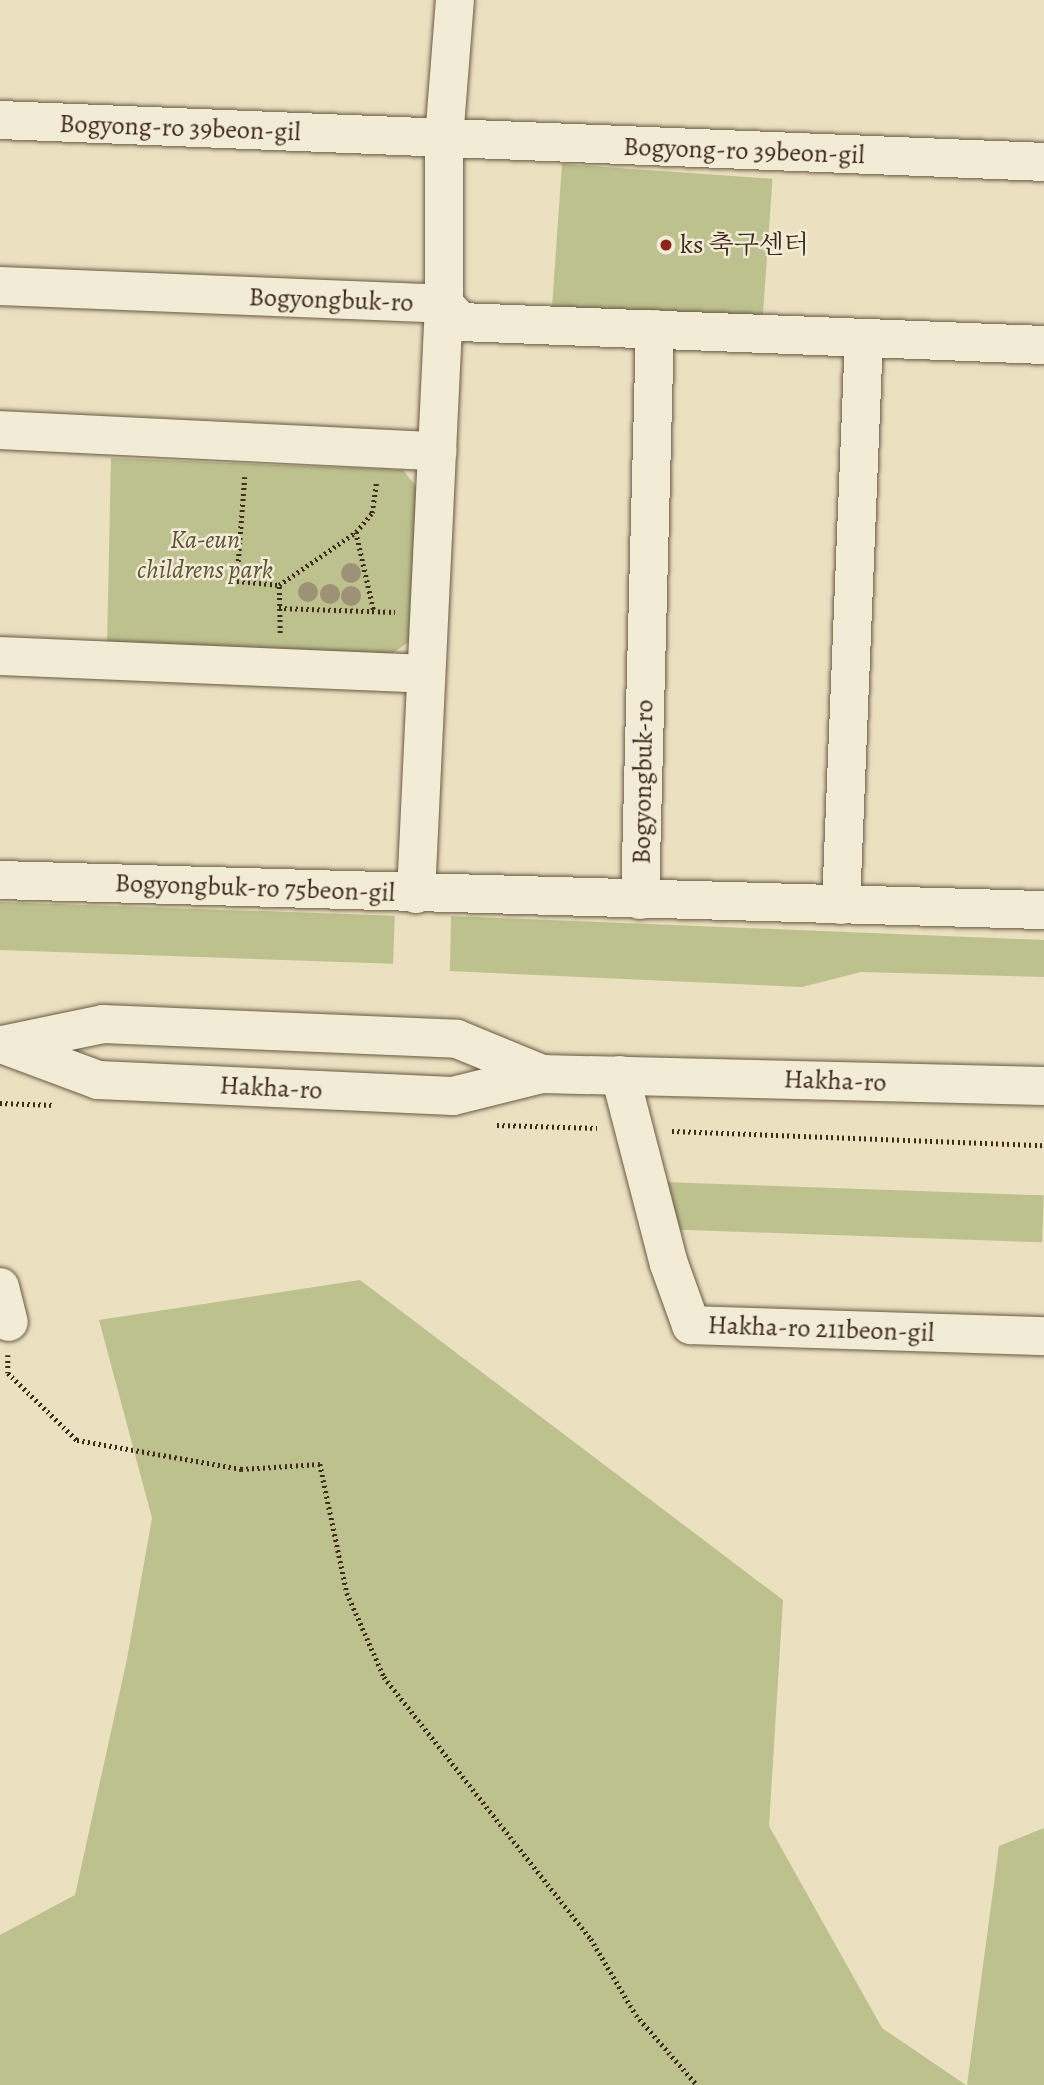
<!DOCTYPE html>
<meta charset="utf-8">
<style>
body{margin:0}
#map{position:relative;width:1044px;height:2085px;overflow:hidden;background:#ebe1c0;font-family:Alegreya,"Noto Serif KR",serif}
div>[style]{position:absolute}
.green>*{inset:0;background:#bdc18e;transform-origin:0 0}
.path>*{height:4.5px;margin-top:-2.25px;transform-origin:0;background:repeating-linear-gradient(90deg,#3f2c1b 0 2px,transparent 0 5.5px)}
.roads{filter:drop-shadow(0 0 2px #6a5944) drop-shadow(0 0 2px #6a5944)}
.minor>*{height:38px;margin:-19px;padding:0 19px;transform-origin:19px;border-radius:19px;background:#f2ecd6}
.trees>*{width:20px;height:20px;margin:-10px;border-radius:50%;background:#9d9275}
.dots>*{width:19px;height:19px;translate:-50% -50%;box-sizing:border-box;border:4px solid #f2ecd6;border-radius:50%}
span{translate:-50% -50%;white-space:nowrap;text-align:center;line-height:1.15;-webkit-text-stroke:5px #f2ecd6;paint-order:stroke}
.street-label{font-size:26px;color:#3f2c1b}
.poi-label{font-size:26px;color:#3f2c1b}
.left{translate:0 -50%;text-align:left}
.park-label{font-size:26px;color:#5e5138;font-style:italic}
</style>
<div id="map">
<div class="green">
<i style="left:562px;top:164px;width:211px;height:149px;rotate:4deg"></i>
<i style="clip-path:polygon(111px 458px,403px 470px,418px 489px,414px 638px,390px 655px,107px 646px)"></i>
<i style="left:0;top:902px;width:395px;height:48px;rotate:2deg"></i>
<i style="clip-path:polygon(451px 916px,1044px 940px,1044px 977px,861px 972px,802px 987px,450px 971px)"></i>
<i style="left:661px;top:1182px;width:383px;height:47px;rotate:2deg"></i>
<i style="clip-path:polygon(360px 1280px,783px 1600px,769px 1826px,882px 2028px,966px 2085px,0 2085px,0 1935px,75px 1895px,127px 1659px,152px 1518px,99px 1320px)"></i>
<i style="clip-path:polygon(1044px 1828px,1044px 2085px,967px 2085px,999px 1846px)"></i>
</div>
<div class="path">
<i style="left:245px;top:477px;width:104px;rotate:94.4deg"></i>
<i style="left:237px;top:581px;width:42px;rotate:5.4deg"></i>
<i style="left:356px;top:532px;width:81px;rotate:77.2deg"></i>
<i style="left:279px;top:608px;width:116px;rotate:2deg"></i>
<i style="left:280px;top:633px;width:48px;rotate:-91.2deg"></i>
<i style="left:279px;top:585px;width:93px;rotate:-34.5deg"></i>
<i style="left:356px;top:532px;width:25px;rotate:-50deg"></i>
<i style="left:372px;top:513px;width:30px;rotate:-82deg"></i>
<i style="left:0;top:1103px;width:55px;rotate:2.1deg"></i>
<i style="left:497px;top:1125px;width:100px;rotate:1.7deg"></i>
<i style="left:672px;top:1131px;width:372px;rotate:2.2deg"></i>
<i style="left:8px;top:1355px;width:18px;rotate:90deg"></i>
<i style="left:8px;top:1373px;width:96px;rotate:44.2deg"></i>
<i style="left:77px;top:1440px;width:167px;rotate:10deg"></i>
<i style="left:241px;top:1469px;width:79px;rotate:-3.6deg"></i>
<i style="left:320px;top:1464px;width:132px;rotate:78.2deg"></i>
<i style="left:347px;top:1593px;width:92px;rotate:66.2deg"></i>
<i style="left:384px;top:1677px;width:334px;rotate:51.7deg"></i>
<i style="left:591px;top:1939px;width:88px;rotate:59.4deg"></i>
<i style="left:636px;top:2015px;width:93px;rotate:48.9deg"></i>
</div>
<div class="roads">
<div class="minor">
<i style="left:0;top:120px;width:1045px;rotate:2.3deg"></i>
<i style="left:0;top:286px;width:444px;rotate:2.3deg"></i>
<i style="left:444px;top:304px;width:25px;rotate:47deg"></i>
<i style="left:461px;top:322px;width:583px;rotate:2.26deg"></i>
<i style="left:0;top:430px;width:438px;rotate:2.8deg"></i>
<i style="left:0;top:656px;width:426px;rotate:2.4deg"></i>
<i style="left:0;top:880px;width:1044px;rotate:1.65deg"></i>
<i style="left:416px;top:894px;width:591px;rotate:-87.28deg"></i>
<i style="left:444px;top:304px;width:165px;rotate:-90deg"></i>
<i style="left:444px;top:139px;width:139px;rotate:-85.5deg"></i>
<i style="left:640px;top:900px;width:571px;rotate:-88.5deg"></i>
<i style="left:841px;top:905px;width:567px;rotate:-87.68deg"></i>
<i style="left:2px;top:1045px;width:103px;rotate:-11.7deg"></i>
<i style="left:103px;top:1024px;width:354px;rotate:2.4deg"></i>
<i style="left:457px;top:1039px;width:92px;rotate:22.4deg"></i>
<i style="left:4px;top:1045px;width:100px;rotate:20.4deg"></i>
<i style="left:98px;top:1080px;width:355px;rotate:2.6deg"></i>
<i style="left:453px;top:1096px;width:92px;rotate:-13.9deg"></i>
<i style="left:542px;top:1074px;width:502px;rotate:1.37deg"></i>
<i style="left:620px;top:1075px;width:195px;rotate:75.5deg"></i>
<i style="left:669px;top:1264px;width:65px;rotate:70.2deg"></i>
<i style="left:691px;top:1325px;width:353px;rotate:1.8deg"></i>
<i style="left:0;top:1287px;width:36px;rotate:76deg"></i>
</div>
</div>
<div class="trees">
<i style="left:351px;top:573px"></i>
<i style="left:308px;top:592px"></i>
<i style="left:330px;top:594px"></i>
<i style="left:351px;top:596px"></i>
</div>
<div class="dots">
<i style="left:666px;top:245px;background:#8f2418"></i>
</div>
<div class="street-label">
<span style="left:180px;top:128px;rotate:2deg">Bogyong-ro 39beon-gil</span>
<span style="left:744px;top:151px;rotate:2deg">Bogyong-ro 39beon-gil</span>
<span style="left:331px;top:300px;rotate:2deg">Bogyongbuk-ro</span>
<span style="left:643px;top:782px;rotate:-89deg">Bogyongbuk-ro</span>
<span style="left:255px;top:888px;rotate:2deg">Bogyongbuk-ro 75beon-gil</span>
<span style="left:835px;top:1081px;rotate:2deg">Hakha-ro</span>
<span style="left:271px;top:1088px;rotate:3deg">Hakha-ro</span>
<span style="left:821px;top:1329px;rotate:2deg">Hakha-ro 211beon-gil</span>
</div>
<div class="poi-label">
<span class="left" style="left:680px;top:245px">ks 축구센터</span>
</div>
<div class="park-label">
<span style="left:205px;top:555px">Ka-eun<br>childrens park</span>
</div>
</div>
